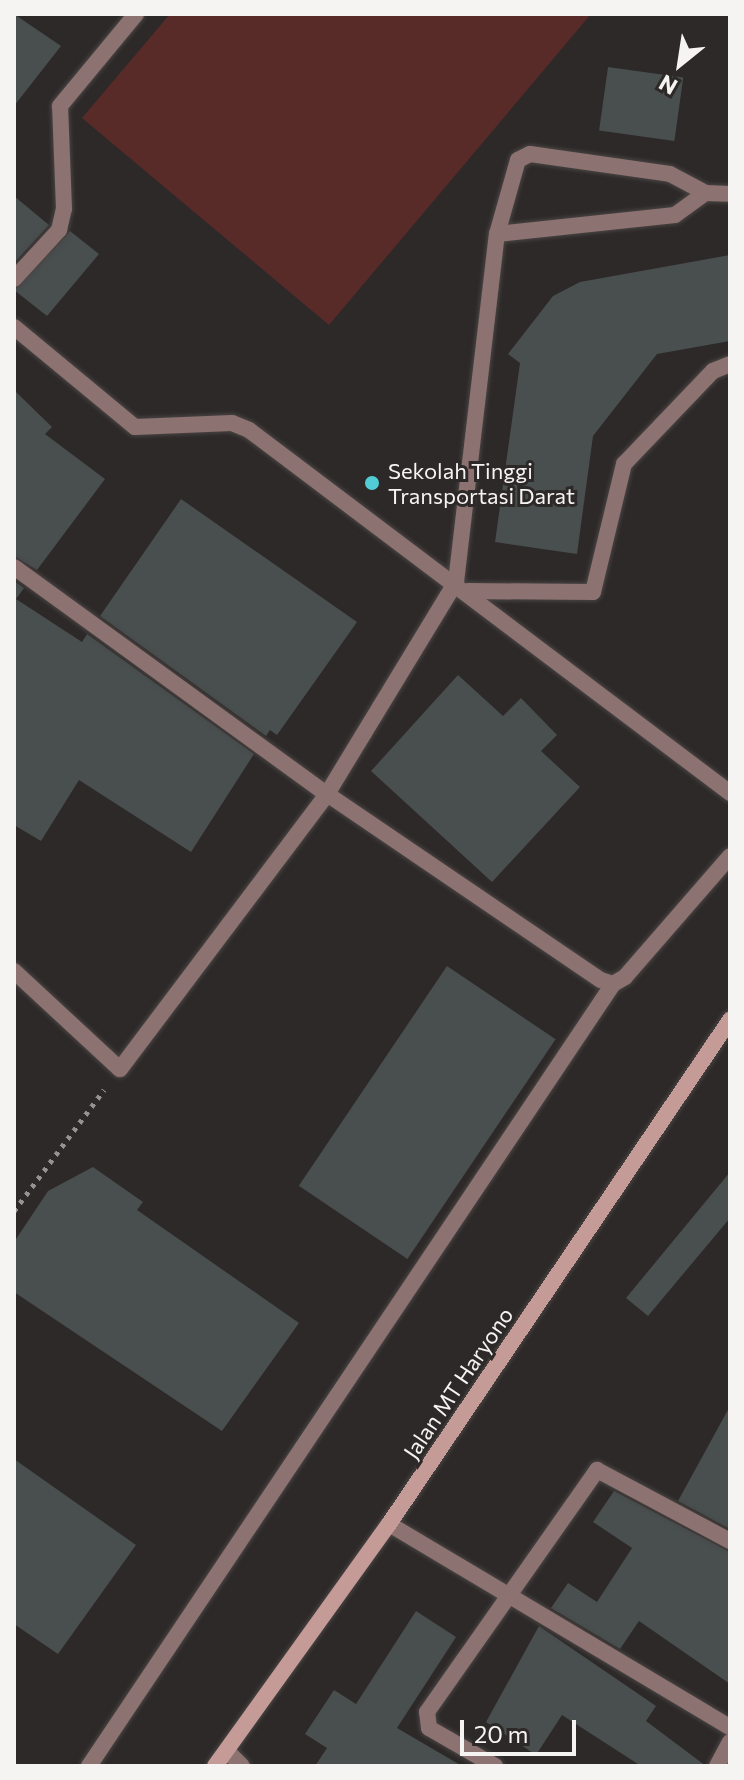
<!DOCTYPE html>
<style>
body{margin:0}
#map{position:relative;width:744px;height:1780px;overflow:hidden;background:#2d2928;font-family:Commissioner,sans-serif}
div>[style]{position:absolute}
.green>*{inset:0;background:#582b29}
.building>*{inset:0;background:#494e4e;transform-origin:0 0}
.path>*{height:5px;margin-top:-2.5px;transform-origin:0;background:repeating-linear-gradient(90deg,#959291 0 4px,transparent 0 10px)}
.roads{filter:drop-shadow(0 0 2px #494544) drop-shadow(0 0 2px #494544)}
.service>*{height:16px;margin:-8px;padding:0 8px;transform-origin:8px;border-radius:8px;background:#8c7270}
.minor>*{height:16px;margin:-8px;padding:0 8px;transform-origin:8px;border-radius:8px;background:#8c7270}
.secondary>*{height:16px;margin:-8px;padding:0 8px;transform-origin:8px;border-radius:8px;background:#c59b97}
.dots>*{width:22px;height:22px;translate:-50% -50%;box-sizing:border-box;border:4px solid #2d2928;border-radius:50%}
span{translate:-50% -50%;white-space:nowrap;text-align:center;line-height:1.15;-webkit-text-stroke:6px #2d2928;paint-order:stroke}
.poi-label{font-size:22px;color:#f6f4f3}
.left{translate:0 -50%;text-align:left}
.street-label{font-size:22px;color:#f6f4f3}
.frame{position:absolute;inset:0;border:16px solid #f6f4f3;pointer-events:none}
.north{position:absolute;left:640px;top:24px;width:80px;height:80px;-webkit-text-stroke:6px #2d2928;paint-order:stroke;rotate:210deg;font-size:22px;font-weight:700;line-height:32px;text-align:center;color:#f6f4f3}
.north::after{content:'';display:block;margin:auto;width:28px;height:36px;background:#f6f4f3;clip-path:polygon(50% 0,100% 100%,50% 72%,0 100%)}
.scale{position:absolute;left:460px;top:1720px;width:116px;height:36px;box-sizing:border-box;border:4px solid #f6f4f3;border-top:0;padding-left:10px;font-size:24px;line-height:28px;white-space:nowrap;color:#f6f4f3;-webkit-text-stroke:6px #2d2928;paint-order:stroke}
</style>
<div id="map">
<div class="green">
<i style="clip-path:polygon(170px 14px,591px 14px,329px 325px,82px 118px)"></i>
</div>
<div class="building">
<i style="clip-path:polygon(14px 14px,61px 46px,14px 106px)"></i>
<i style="left:608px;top:67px;width:76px;height:64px;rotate:8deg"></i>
<i style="clip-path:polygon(14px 196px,49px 225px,14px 263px)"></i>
<i style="clip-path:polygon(70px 231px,99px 254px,47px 316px,14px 290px)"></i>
<i style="clip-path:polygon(730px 255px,730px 341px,657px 354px,593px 436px,577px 554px,495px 542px,520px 363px,508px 354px,553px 296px,580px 282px)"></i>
<i style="clip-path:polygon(14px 390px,52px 427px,45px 434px,105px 479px,37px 570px,14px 556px)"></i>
<i style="clip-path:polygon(181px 499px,357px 622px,277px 735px,270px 730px,266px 736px,100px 616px)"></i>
<i style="clip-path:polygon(14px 581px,24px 588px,16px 599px,82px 642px,87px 634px,254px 754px,191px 852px,79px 780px,41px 841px,14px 825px)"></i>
<i style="clip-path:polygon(458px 675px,503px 716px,521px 698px,557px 735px,541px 751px,580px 787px,492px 882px,371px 771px)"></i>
<i style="left:447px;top:966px;width:131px;height:265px;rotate:34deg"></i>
<i style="clip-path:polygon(93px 1167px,143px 1202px,137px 1210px,299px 1323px,222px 1431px,14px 1292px,14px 1242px,48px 1191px)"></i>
<i style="clip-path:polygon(730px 1172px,730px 1218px,648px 1316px,626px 1298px)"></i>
<i style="clip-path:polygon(730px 1406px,730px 1529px,678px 1501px)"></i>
<i style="clip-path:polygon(14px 1459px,136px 1545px,58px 1654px,14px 1624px)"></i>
<i style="clip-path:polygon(614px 1491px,730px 1552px,730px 1684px,639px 1621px,620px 1649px,551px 1608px,568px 1583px,597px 1602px,632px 1548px,593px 1522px)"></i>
<i style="clip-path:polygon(416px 1611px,456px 1637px,397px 1728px,462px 1766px,315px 1766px,327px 1748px,305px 1734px,334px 1690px,356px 1704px)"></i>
<i style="clip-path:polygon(539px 1626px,656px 1706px,646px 1721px,706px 1766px,641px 1766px,562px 1715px,536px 1755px,486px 1722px)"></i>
</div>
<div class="path">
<i style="left:14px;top:1211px;width:151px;rotate:-53.4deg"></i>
</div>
<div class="roads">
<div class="service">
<i style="left:497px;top:234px;width:179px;rotate:-6.1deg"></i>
<i style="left:675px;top:215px;width:37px;rotate:-36deg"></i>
<i style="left:14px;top:279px;width:67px;rotate:-47.4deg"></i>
<i style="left:59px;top:230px;width:22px;rotate:-77deg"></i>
<i style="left:64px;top:209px;width:103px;rotate:-92.2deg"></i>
<i style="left:60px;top:106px;width:119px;rotate:-50.4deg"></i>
<i style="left:14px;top:327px;width:157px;rotate:39.6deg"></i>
<i style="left:135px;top:427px;width:97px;rotate:-2.4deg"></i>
<i style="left:232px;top:423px;width:18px;rotate:22deg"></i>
<i style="left:249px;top:430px;width:603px;rotate:37.04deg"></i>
<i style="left:14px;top:567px;width:387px;rotate:36deg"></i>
<i style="left:327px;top:794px;width:331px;rotate:34.2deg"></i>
<i style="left:601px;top:980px;width:13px;rotate:18deg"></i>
<i style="left:613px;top:984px;width:14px;rotate:-30deg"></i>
<i style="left:625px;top:977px;width:160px;rotate:-49deg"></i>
<i style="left:468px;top:591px;width:125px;rotate:0.5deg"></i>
<i style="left:593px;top:592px;width:132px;rotate:-76.4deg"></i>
<i style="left:624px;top:464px;width:129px;rotate:-46.3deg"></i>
<i style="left:713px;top:371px;width:18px;rotate:-22deg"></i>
<i style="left:14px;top:971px;width:144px;rotate:42.8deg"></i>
<i style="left:120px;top:1069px;width:344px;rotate:-53deg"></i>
<i style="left:327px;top:794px;width:248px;rotate:-58.7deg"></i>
<i style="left:456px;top:582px;width:350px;rotate:-83.3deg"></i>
<i style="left:497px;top:234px;width:77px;rotate:-74.2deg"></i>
<i style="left:518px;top:160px;width:13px;rotate:-27deg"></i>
<i style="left:530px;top:154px;width:141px;rotate:8.1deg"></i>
<i style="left:670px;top:174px;width:40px;rotate:28deg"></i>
<i style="left:705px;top:193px;width:25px;rotate:2deg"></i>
<i style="left:227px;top:1751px;width:21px;rotate:45deg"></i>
<i style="left:89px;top:1766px;width:941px;rotate:-56.17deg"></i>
</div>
<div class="minor">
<i style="left:389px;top:1524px;width:397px;rotate:30.8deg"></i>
<i style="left:495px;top:1766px;width:76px;rotate:-150.1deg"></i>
<i style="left:429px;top:1728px;width:16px;rotate:-97deg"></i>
<i style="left:427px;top:1712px;width:296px;rotate:-54.9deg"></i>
<i style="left:597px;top:1470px;width:151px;rotate:28.1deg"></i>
<i style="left:717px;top:1766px;width:27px;rotate:-62deg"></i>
</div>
<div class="secondary">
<i style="left:215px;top:1766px;width:298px;rotate:-54.3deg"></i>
<i style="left:389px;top:1524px;width:609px;rotate:-55.92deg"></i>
</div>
</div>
<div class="dots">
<i style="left:372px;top:483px;background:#51ccd5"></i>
</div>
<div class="poi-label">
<span class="left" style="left:388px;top:483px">Sekolah Tinggi<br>Transportasi Darat</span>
</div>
<div class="street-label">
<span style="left:458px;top:1383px;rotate:-56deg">Jalan MT Haryono</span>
</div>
<div class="frame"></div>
<div class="north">N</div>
<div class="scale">20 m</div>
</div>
